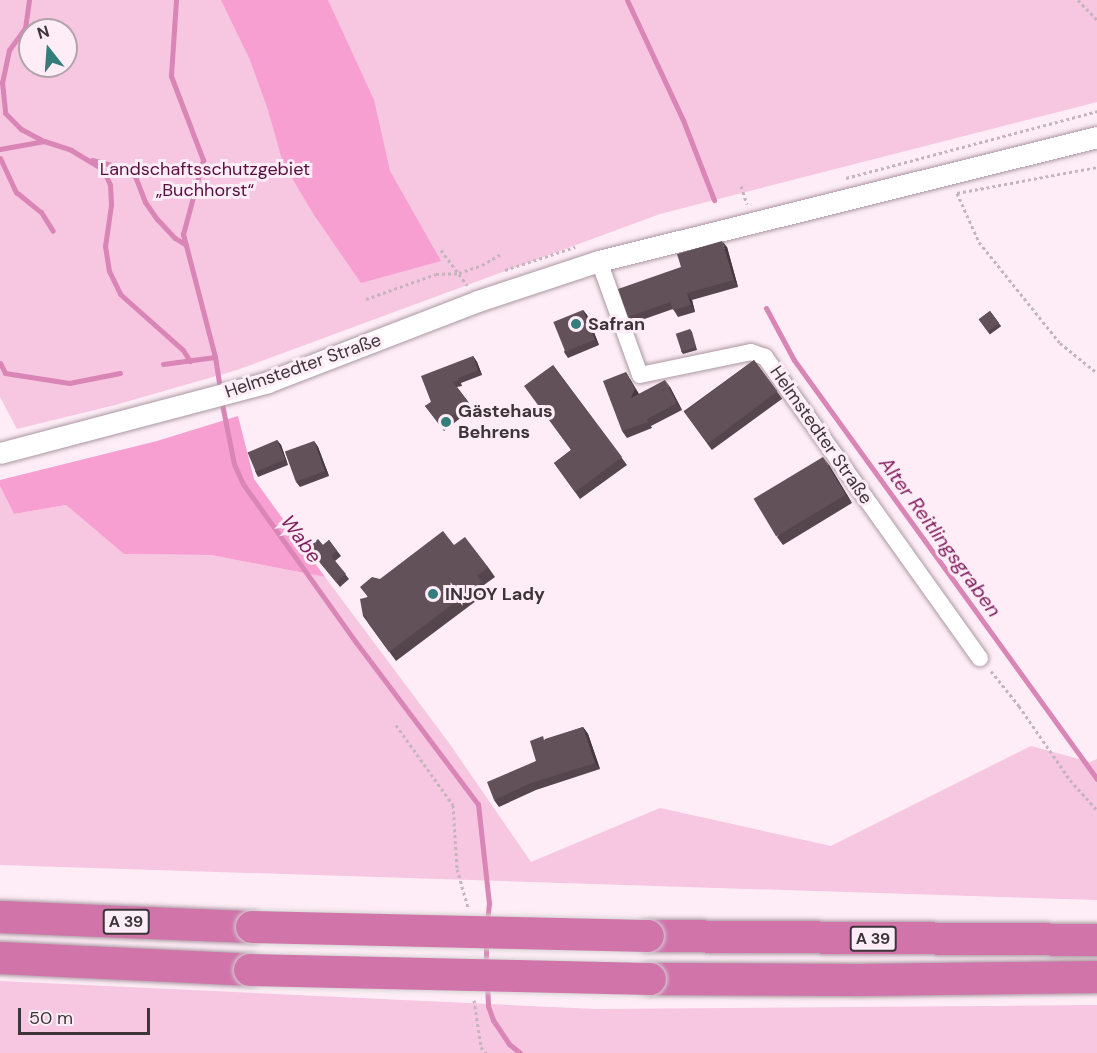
<!DOCTYPE html>
<meta charset="utf-8">
<style>
body{margin:0}
#map{position:relative;width:1097px;height:1053px;overflow:hidden;background:#feedf6;font-family:"DM Sans",sans-serif}
div>[style]{position:absolute}
.green>*{inset:0;background:#f7c6e0}
.forest>*{inset:0;background:#f69fd0}
.stream>*{height:5px;margin:-2.5px;padding:0 2.5px;transform-origin:2.5px;border-radius:2.5px;background:#d985b5}
.path>*{height:3px;margin-top:-1.5px;transform-origin:0;background:repeating-linear-gradient(90deg,#c3b5bd 0 3px,transparent 0 6px)}
.roads{filter:drop-shadow(0 0 2px #aa97a1) drop-shadow(0 0 2px #aa97a1)}
.minor>*{height:16px;margin:-8px;padding:0 8px;transform-origin:8px;border-radius:8px;background:#fff}
.tertiary>*{height:21px;margin:-10.5px;padding:0 10.5px;transform-origin:10.5px;border-radius:10.5px;background:#fff}
.motorway>*{height:32px;margin:-16px;padding:0 16px;transform-origin:16px;border-radius:16px;background:#d174aa}
.bridges{filter:drop-shadow(0 0 2px #d4d3d3) drop-shadow(0 0 2px #d4d3d3)}
.motorway-bridge>*{height:32px;margin:-16px;padding:0 16px;transform-origin:16px;border-radius:16px;background:#d174aa}
.wall>*{inset:0;background:#55464d;transform-origin:0 0}
.shaded-wall>*{inset:0;background:#45393f}
.building>*{inset:0;background:#63515a;transform-origin:0 0}
.dots>*{width:16px;height:16px;translate:-50% -50%;box-sizing:border-box;border:3px solid #feedf6;border-radius:50%}
span{translate:-50% -50%;white-space:nowrap;text-align:center;line-height:1.15;-webkit-text-stroke:6px #feedf6;paint-order:stroke}
.shield-label span{padding:2px 4px;background:#feedf6;border:2px solid;border-radius:4px;-webkit-text-stroke-width:0}
.shield-label{font-size:16px;color:#3d3539;font-weight:700}
.park-label{font-size:18px;color:#590e40}
.poi-label{font-size:18px;color:#3d3539;font-weight:700}
.left{translate:0 -50%;text-align:left}
.street-label{font-size:18px;color:#3d3539}
.water-label{font-size:20px;color:#7f1c5d;font-style:italic}
.north{position:absolute;left:18px;top:18px;width:60px;height:60px;box-sizing:border-box;background:#feedf6;border:2px solid #b1a3aa;border-radius:50%;rotate:343deg;font-size:16px;font-weight:700;line-height:24px;text-align:center;color:#3d3539}
.north::after{content:'';display:block;margin:auto;width:21px;height:27px;background:#347d7d;clip-path:polygon(50% 0,100% 100%,50% 72%,0 100%)}
.scale{position:absolute;left:18px;top:1008px;width:132px;height:27px;box-sizing:border-box;border:3px solid #3d3539;border-top:0;padding-left:8px;font-size:18px;line-height:21px;white-space:nowrap;color:#3d3539;-webkit-text-stroke:4px #feedf6;paint-order:stroke}
</style>
<div id="map">
<div class="green">
<i style="clip-path:polygon(evenodd,0 0,1097px 0,1097px 102px,660px 214px,237px 370px,115px 405px,17px 429px,0 397px,0 0,30px 30px,66px 30px,66px 66px,30px 66px,30px 30px)"></i>
<i style="clip-path:polygon(0 486px,14px 514px,66px 505px,124px 554px,211px 555px,325px 577px,449px 743px,531px 862px,660px 808px,831px 846px,1031px 746px,1090px 762px,1097px 759px,1097px 900px,0 865px)"></i>
<i style="clip-path:polygon(0 981px,595px 1009px,1097px 1005px,1097px 1053px,0 1053px)"></i>
</div>
<div class="forest">
<i style="clip-path:polygon(221px 0,328px 0,374px 100px,390px 171px,441px 261px,361px 283px,314px 215px,283px 163px,268px 110px,250px 60px)"></i>
<i style="clip-path:polygon(238px 416px,254px 479px,325px 577px,211px 555px,124px 554px,66px 505px,14px 514px,0 486px,0 480px,157px 441px)"></i>
</div>
<div class="stream">
<i style="left:29px;top:0;width:28px;rotate:98deg"></i>
<i style="left:25px;top:28px;width:27px;rotate:126deg"></i>
<i style="left:9px;top:50px;width:33px;rotate:102deg"></i>
<i style="left:2px;top:82px;width:31px;rotate:84deg"></i>
<i style="left:5px;top:113px;width:23px;rotate:45deg"></i>
<i style="left:21px;top:129px;width:26px;rotate:28deg"></i>
<i style="left:44px;top:141px;width:28px;rotate:18deg"></i>
<i style="left:71px;top:150px;width:37px;rotate:31deg"></i>
<i style="left:103px;top:169px;width:17px;rotate:66deg"></i>
<i style="left:110px;top:185px;width:20px;rotate:87deg"></i>
<i style="left:111px;top:205px;width:41px;rotate:98.3deg"></i>
<i style="left:105px;top:246px;width:25px;rotate:81deg"></i>
<i style="left:109px;top:271px;width:25px;rotate:64deg"></i>
<i style="left:120px;top:294px;width:84px;rotate:41.6deg"></i>
<i style="left:183px;top:350px;width:13px;rotate:58deg"></i>
<i style="left:176px;top:0;width:76px;rotate:93.8deg"></i>
<i style="left:171px;top:76px;width:90px;rotate:69.1deg"></i>
<i style="left:203px;top:160px;width:77px;rotate:105.1deg"></i>
<i style="left:183px;top:234px;width:127px;rotate:75.4deg"></i>
<i style="left:215px;top:357px;width:33px;rotate:81deg"></i>
<i style="left:627px;top:0;width:132px;rotate:65deg"></i>
<i style="left:683px;top:120px;width:86px;rotate:68.8deg"></i>
<i style="left:0;top:149px;width:45px;rotate:-10.3deg"></i>
<i style="left:0;top:158px;width:38px;rotate:65deg"></i>
<i style="left:16px;top:192px;width:32px;rotate:39deg"></i>
<i style="left:41px;top:212px;width:22px;rotate:58deg"></i>
<i style="left:92px;top:160px;width:21px;rotate:14deg"></i>
<i style="left:112px;top:165px;width:25px;rotate:26deg"></i>
<i style="left:135px;top:176px;width:28px;rotate:69deg"></i>
<i style="left:145px;top:202px;width:21px;rotate:55deg"></i>
<i style="left:157px;top:219px;width:26px;rotate:47deg"></i>
<i style="left:175px;top:238px;width:13px;rotate:32deg"></i>
<i style="left:766px;top:308px;width:59px;rotate:61.7deg"></i>
<i style="left:794px;top:360px;width:517px;rotate:54.13deg"></i>
<i style="left:0;top:363px;width:11px;rotate:63deg"></i>
<i style="left:5px;top:373px;width:65px;rotate:8.9deg"></i>
<i style="left:69px;top:383px;width:52px;rotate:-11.1deg"></i>
<i style="left:163px;top:364px;width:52px;rotate:-7.7deg"></i>
<i style="left:221px;top:399px;width:66px;rotate:78.7deg"></i>
<i style="left:234px;top:464px;width:22px;rotate:66deg"></i>
<i style="left:243px;top:484px;width:193px;rotate:54.5deg"></i>
<i style="left:355px;top:641px;width:204px;rotate:53deg"></i>
<i style="left:478px;top:804px;width:100px;rotate:83.7deg"></i>
<i style="left:489px;top:903px;width:18px;rotate:96deg"></i>
<i style="left:486px;top:966px;width:23px;rotate:-90deg"></i>
<i style="left:487px;top:985px;width:21px;rotate:87deg"></i>
<i style="left:488px;top:1006px;width:15px;rotate:70deg"></i>
<i style="left:493px;top:1020px;width:29px;rotate:56deg"></i>
<i style="left:509px;top:1044px;width:14px;rotate:39deg"></i>
</div>
<div class="path">
<i style="left:1078px;top:0;width:28px;rotate:46deg"></i>
<i style="left:846px;top:178px;width:260px;rotate:-14.9deg"></i>
<i style="left:741px;top:186px;width:19px;rotate:72deg"></i>
<i style="left:957px;top:193px;width:142px;rotate:-10.5deg"></i>
<i style="left:957px;top:193px;width:54px;rotate:65.8deg"></i>
<i style="left:979px;top:242px;width:129px;rotate:51.3deg"></i>
<i style="left:1060px;top:343px;width:48px;rotate:39deg"></i>
<i style="left:441px;top:250px;width:44px;rotate:53.4deg"></i>
<i style="left:505px;top:270px;width:74px;rotate:-18.2deg"></i>
<i style="left:366px;top:299px;width:74px;rotate:-19.7deg"></i>
<i style="left:436px;top:274px;width:23px;rotate:-2deg"></i>
<i style="left:459px;top:273px;width:24px;rotate:-19deg"></i>
<i style="left:482px;top:265px;width:22px;rotate:-30deg"></i>
<i style="left:991px;top:671px;width:45px;rotate:51.3deg"></i>
<i style="left:1019px;top:706px;width:90px;rotate:55.4deg"></i>
<i style="left:1070px;top:780px;width:40px;rotate:48deg"></i>
<i style="left:396px;top:725px;width:98px;rotate:54.5deg"></i>
<i style="left:453px;top:805px;width:64px;rotate:86.4deg"></i>
<i style="left:457px;top:869px;width:40px;rotate:74deg"></i>
<i style="left:474px;top:1000px;width:48px;rotate:81.5deg"></i>
<i style="left:481px;top:1047px;width:8px;rotate:50deg"></i>
</div>
<div class="roads">
<div class="minor">
<i style="left:599px;top:261px;width:121px;rotate:70.2deg"></i>
<i style="left:640px;top:375px;width:113px;rotate:-11.7deg"></i>
<i style="left:751px;top:352px;width:15px;rotate:20deg"></i>
<i style="left:765px;top:357px;width:370px;rotate:54.5deg"></i>
</div>
<div class="tertiary">
<i style="left:0;top:453px;width:277px;rotate:-14.8deg"></i>
<i style="left:268px;top:382px;width:225px;rotate:-21.1deg"></i>
<i style="left:478px;top:301px;width:127px;rotate:-18.3deg"></i>
<i style="left:599px;top:261px;width:513px;rotate:-13.98deg"></i>
</div>
<div class="motorway">
<i style="left:0;top:917px;width:252px;rotate:2.3deg"></i>
<i style="left:648px;top:936px;width:449px;rotate:0.5deg"></i>
<i style="left:0;top:958px;width:250px;rotate:2.7deg"></i>
<i style="left:650px;top:979px;width:210px;rotate:0.3deg"></i>
<i style="left:860px;top:980px;width:237px;rotate:-0.7deg"></i>
</div>
</div>
<div class="bridges">
<div class="motorway-bridge">
<i style="left:252px;top:927px;width:396px;rotate:1.3deg"></i>
<i style="left:250px;top:970px;width:400px;rotate:1.3deg"></i>
</div>
</div>
<div class="wall">
<i style="clip-path:polygon(727px 247px,738px 287px,692px 300px,695px 312px,678px 317px,673px 309px,633px 323px,628px 317px)"></i>
<i style="clip-path:polygon(583px 310px,587px 315px,599px 345px,568px 358px,564px 352px)"></i>
<i style="left:990px;top:311px;width:19px;height:14px;rotate:54deg"></i>
<i style="clip-path:polygon(690px 329px,692px 332px,697px 350px,683px 354px,681px 351px)"></i>
<i style="clip-path:polygon(473px 356px,477px 362px,482px 375px,461px 383px,462px 386px,457px 387px,473px 408px,444px 431px,425px 406px,431px 402px)"></i>
<i style="left:754px;top:360px;width:48px;height:87px;rotate:54deg"></i>
<i style="clip-path:polygon(553px 365px,627px 465px,580px 499px,554px 463px,571px 450px)"></i>
<i style="clip-path:polygon(630px 379px,639px 394px,670px 387px,682px 410px,651px 426px,652px 428px,627px 438px,622px 431px)"></i>
<i style="clip-path:polygon(277px 440px,281px 445px,288px 465px,258px 477px,255px 471px)"></i>
<i style="clip-path:polygon(314px 441px,318px 447px,329px 476px,300px 487px,296px 482px)"></i>
<i style="clip-path:polygon(829px 465px,852px 503px,783px 545px,777px 537px)"></i>
<i style="clip-path:polygon(329px 540px,341px 556px,335px 561px,349px 579px,340px 587px,308px 548px,323px 545px)"></i>
<i style="clip-path:polygon(454px 545px,488px 567px,495px 577px,484px 585px,488px 592px,396px 661px,363px 616px,367px 597px)"></i>
<i style="clip-path:polygon(583px 727px,588px 734px,600px 769px,536px 790px,499px 807px,494px 800px,536px 761px,545px 739px)"></i>
</div>
<div class="shaded-wall">
<i style="clip-path:polygon(722px 241px,727px 247px,738px 287px,734px 280px)"></i>
<i style="clip-path:polygon(687px 293px,692px 300px,695px 312px,691px 305px)"></i>
<i style="clip-path:polygon(583px 310px,587px 315px,599px 345px,595px 340px)"></i>
<i style="clip-path:polygon(473px 356px,477px 362px,482px 375px,478px 370px)"></i>
<i style="clip-path:polygon(626px 372px,630px 379px,640px 396px,631px 398px)"></i>
<i style="clip-path:polygon(665px 380px,670px 387px,682px 410px,677px 403px)"></i>
<i style="clip-path:polygon(277px 440px,281px 445px,288px 465px,285px 459px)"></i>
<i style="clip-path:polygon(314px 441px,318px 447px,329px 476px,325px 471px)"></i>
<i style="clip-path:polygon(823px 457px,829px 465px,852px 503px,846px 495px)"></i>
<i style="clip-path:polygon(583px 727px,588px 734px,600px 769px,595px 763px)"></i>
</div>
<div class="building">
<i style="clip-path:polygon(722px 241px,734px 280px,687px 293px,691px 305px,673px 310px,670px 302px,628px 317px,618px 289px,681px 267px,677px 254px)"></i>
<i style="left:583px;top:310px;width:32px;height:32px;rotate:68deg"></i>
<i style="left:990px;top:311px;width:15px;height:14px;rotate:53deg"></i>
<i style="left:690px;top:329px;width:19px;height:15px;rotate:72deg"></i>
<i style="clip-path:polygon(473px 356px,478px 370px,458px 378px,459px 380px,453px 382px,469px 403px,440px 425px,425px 406px,431px 402px,421px 376px)"></i>
<i style="left:754px;top:360px;width:39px;height:87px;rotate:53deg"></i>
<i style="clip-path:polygon(553px 365px,622px 457px,575px 492px,554px 463px,571px 450px,524px 386px)"></i>
<i style="clip-path:polygon(626px 372px,635px 389px,631px 398px,665px 380px,677px 403px,647px 419px,648px 422px,622px 431px,603px 381px)"></i>
<i style="left:277px;top:440px;width:21px;height:32px;rotate:67deg"></i>
<i style="left:314px;top:441px;width:32px;height:31px;rotate:70deg"></i>
<i style="left:823px;top:457px;width:44px;height:81px;rotate:59deg"></i>
<i style="clip-path:polygon(443px 531px,454px 545px,465px 537px,488px 567px,477px 576px,482px 582px,389px 652px,368px 623px,366px 616px,363px 616px,360px 599px,368px 597px,360px 587px,372px 577px,380px 579px)"></i>
<i style="clip-path:polygon(318px 539px,323px 545px,329px 540px,337px 551px,331px 556px,346px 574px,336px 582px,308px 548px)"></i>
<i style="clip-path:polygon(583px 727px,595px 763px,531px 783px,494px 800px,487px 782px,536px 761px,530px 741px,543px 736px,544px 740px)"></i>
</div>
<div class="dots">
<i style="left:576px;top:324px;background:#347d7d"></i>
<i style="left:446px;top:422px;background:#347d7d"></i>
<i style="left:433px;top:594px;background:#347d7d"></i>
</div>
<div class="shield-label">
<span style="left:126px;top:922px">A 39</span>
<span style="left:873px;top:939px">A 39</span>
</div>
<div class="park-label">
<span style="left:205px;top:180px">Landschaftsschutzgebiet<br>„Buchhorst“</span>
</div>
<div class="poi-label">
<span class="left" style="left:588px;top:324px">Safran</span>
<span class="left" style="left:458px;top:422px">Gästehaus<br>Behrens</span>
<span class="left" style="left:445px;top:594px">INJOY Lady</span>
</div>
<div class="street-label">
<span style="left:303px;top:366px;rotate:-19deg">Helmstedter Straße</span>
<span style="left:821px;top:435px;rotate:55deg">Helmstedter Straße</span>
</div>
<div class="water-label">
<span style="left:940px;top:537px;rotate:54deg">Alter Reitlingsgraben</span>
<span style="left:301px;top:539px;rotate:54deg">Wabe</span>
</div>
<div class="north">N</div>
<div class="scale">50 m</div>
</div>
